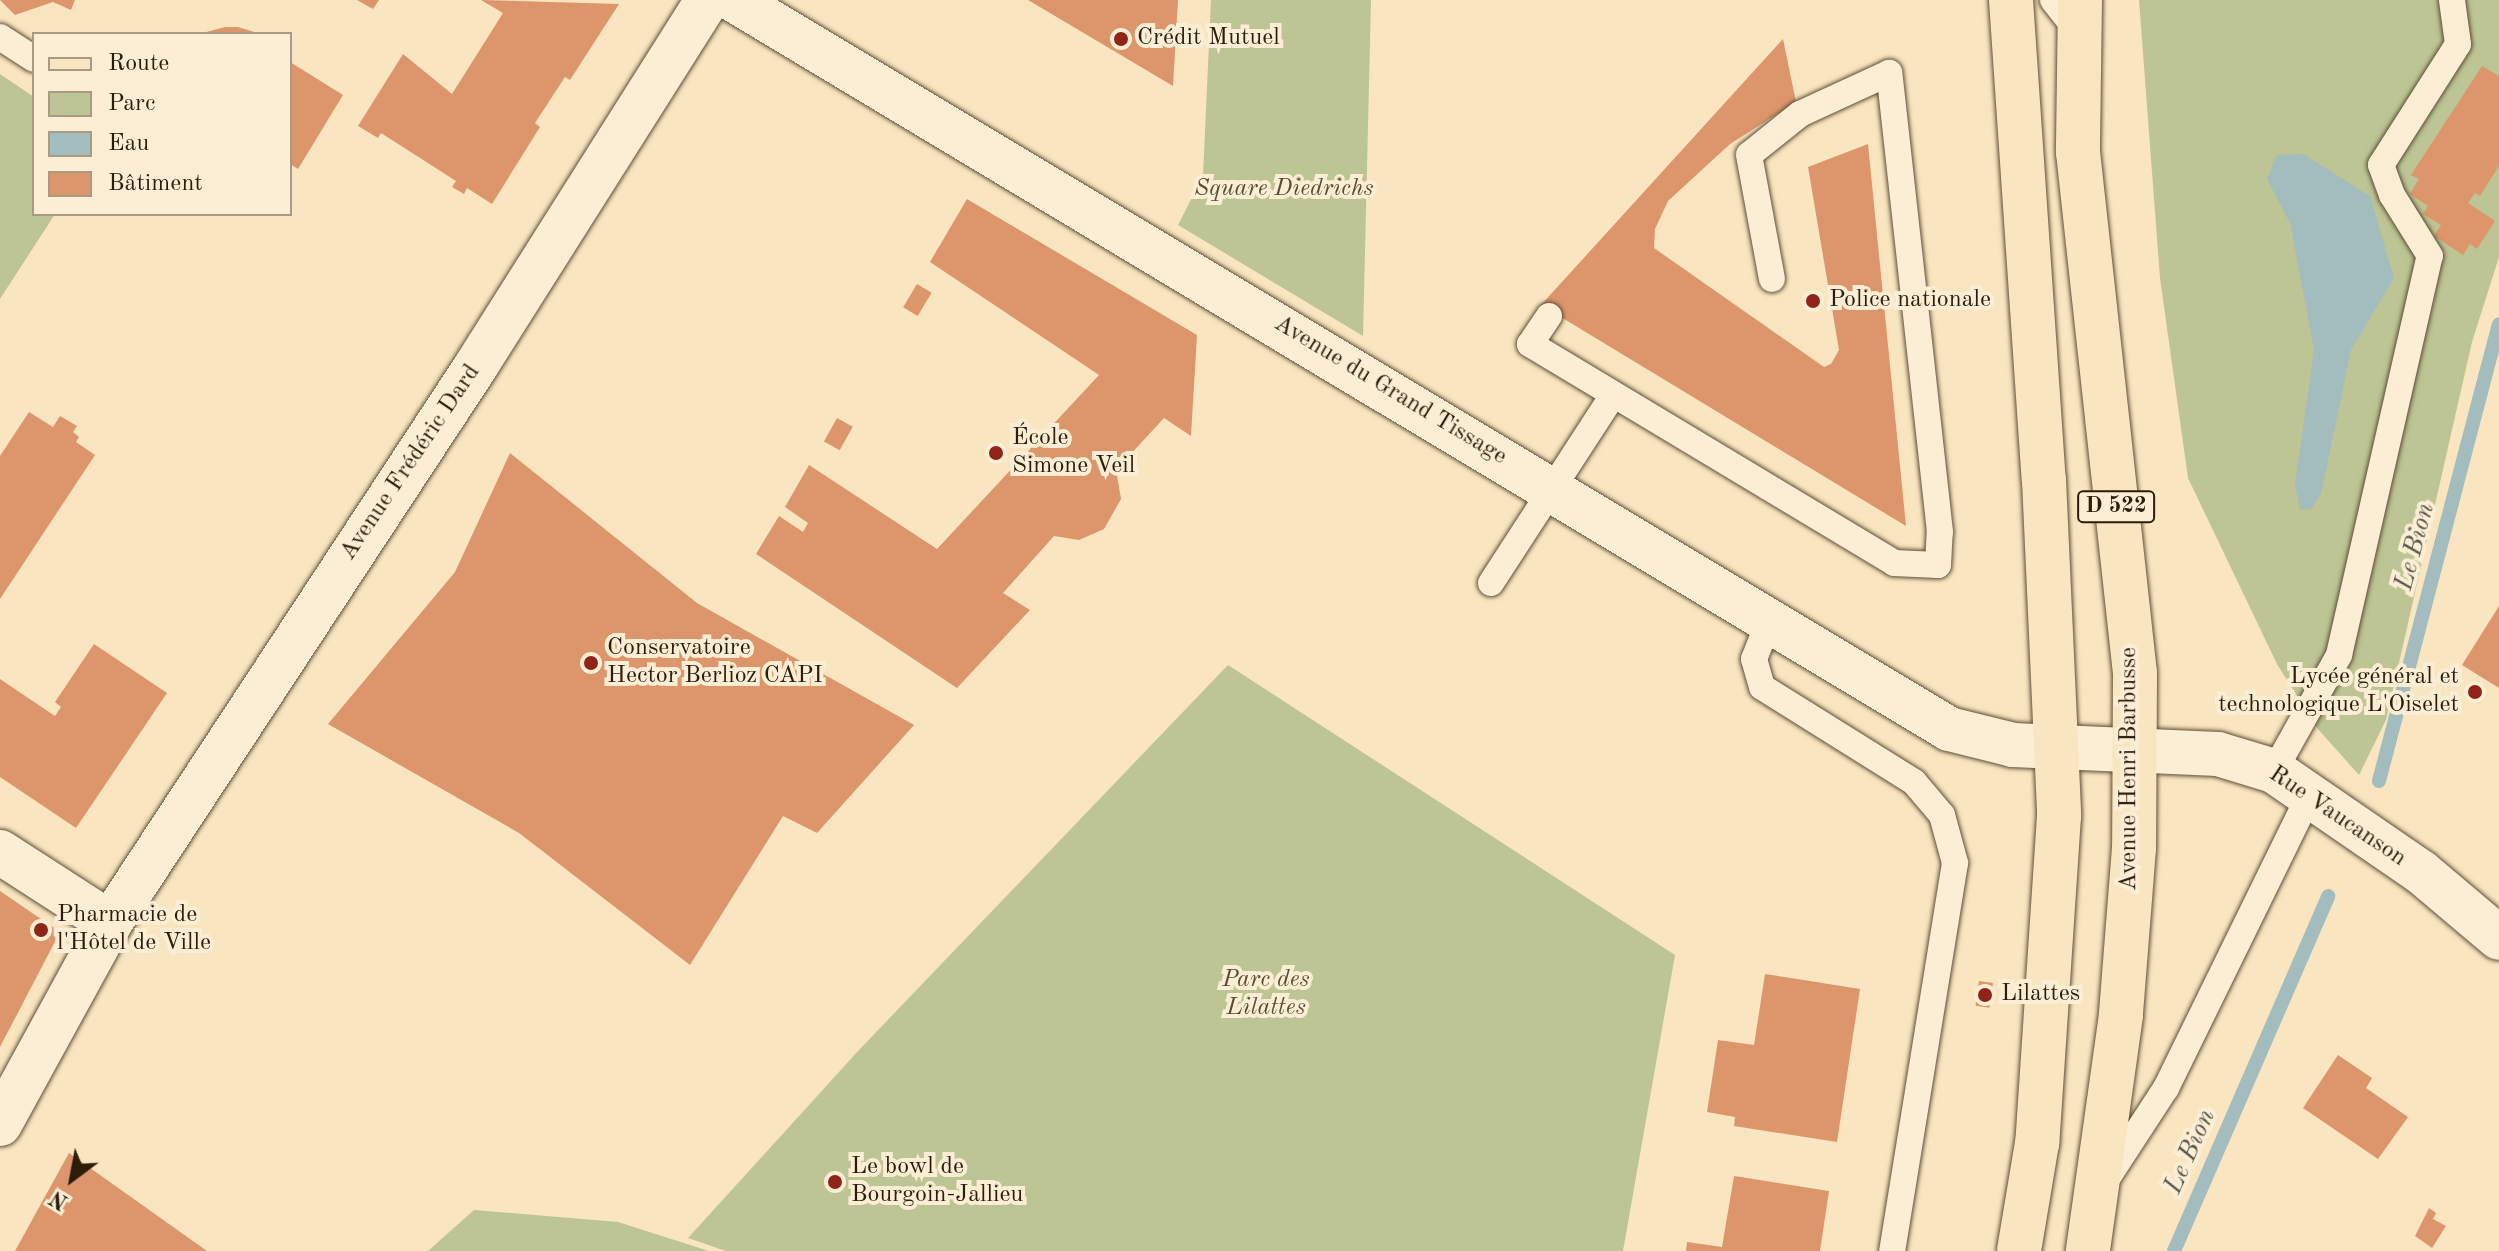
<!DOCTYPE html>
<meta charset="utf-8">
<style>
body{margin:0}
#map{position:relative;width:2499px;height:1251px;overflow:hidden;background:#f9e5bf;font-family:"Old Standard TT",serif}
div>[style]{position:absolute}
.green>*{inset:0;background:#bcc593}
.water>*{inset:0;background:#a3bcbd}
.stream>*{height:14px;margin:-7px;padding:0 7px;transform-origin:7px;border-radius:7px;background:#a3bcbd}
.building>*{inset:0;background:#dd966c;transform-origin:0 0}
.roads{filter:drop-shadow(0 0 2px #5f4f38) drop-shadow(0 0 2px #5f4f38)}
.lane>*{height:26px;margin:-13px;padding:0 13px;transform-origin:13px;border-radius:13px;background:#fbeed5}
.street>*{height:44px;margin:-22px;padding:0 22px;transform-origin:22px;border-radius:22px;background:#fbeed5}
.primary>*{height:44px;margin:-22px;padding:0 22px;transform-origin:22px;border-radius:22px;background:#f9e5bf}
.dots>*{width:22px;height:22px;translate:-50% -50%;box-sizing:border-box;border:4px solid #fbeed5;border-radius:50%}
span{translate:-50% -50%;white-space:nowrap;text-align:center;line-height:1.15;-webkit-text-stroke:8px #fbeed5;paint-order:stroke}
.shield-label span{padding:2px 6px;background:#fbeed5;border:2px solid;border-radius:6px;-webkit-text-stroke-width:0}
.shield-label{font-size:22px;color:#2c1d0b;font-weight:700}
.poi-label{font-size:24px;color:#2c1d0b}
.left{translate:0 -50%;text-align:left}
.right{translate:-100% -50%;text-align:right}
.park-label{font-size:24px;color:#574f34;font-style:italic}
.street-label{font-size:24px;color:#2c1d0b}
.water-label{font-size:26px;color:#565549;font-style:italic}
.legend{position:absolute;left:32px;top:32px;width:260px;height:184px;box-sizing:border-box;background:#fbeed5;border:2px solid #a89a84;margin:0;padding:10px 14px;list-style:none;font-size:24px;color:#2c1d0b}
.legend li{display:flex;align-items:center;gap:16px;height:40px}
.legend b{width:40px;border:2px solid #a89a84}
.north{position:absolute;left:32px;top:1139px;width:80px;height:80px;-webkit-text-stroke:6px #fbeed5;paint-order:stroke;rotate:212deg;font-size:22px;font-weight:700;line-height:32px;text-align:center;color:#2c1d0b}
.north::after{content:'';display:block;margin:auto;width:28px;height:36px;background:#2c1d0b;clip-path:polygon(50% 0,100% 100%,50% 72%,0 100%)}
</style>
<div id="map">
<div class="green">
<i style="clip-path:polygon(1211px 0,1371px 0,1363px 336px,1178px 225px,1203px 176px)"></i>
<i style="clip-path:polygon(2139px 0,2499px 0,2499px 257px,2472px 342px,2386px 720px,2359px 775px,2318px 729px,2277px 664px,2188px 478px,2160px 278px)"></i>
<i style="clip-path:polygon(0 74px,34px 97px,34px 214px,55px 214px,0 299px)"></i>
<i style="clip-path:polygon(1228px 665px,1675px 955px,1623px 1251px,726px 1251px,688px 1238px,859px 1050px)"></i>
<i style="clip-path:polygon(474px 1210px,618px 1222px,709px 1251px,428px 1251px)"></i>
</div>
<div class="water">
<i style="clip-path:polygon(2303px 154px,2370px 196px,2394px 278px,2351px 350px,2321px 494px,2311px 509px,2300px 510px,2295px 484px,2314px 350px,2290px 223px,2267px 179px,2277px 155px)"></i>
</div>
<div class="stream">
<i style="left:2379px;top:781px;width:472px;rotate:-75.3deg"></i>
<i style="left:2174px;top:1251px;width:387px;rotate:-66.5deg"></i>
</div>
<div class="building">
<i style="clip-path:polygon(0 0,75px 0,71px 10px,53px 2px,15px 15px)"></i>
<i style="clip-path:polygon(357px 0,379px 0,373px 9px)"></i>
<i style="clip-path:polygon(481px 0,619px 4px,570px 80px,565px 77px,535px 123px,540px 127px,492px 204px,467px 188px,464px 194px,452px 187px,456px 181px,381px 133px,378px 138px,358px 126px,403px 54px,452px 94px,503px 13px)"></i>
<i style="clip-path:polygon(1028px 0,1178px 0,1173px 86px)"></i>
<i style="clip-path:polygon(225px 27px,238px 27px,261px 34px,199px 34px)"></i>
<i style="clip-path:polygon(1783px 39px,1796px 102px,1730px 144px,1668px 201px,1655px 229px,1654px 248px,1824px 367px,1831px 364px,1839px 350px,1808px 167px,1868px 144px,1906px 526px,1541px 305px)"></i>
<i style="clip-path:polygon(290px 62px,343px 95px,298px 169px,290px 164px)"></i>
<i style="clip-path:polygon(2482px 66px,2499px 76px,2499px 166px,2480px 196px,2475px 193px,2468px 203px,2495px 221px,2477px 249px,2470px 244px,2463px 255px,2434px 236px,2441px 225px,2423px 214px,2428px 206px,2410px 194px,2419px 179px,2411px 175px)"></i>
<i style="clip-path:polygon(967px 199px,1197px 335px,1191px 436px,1164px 418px,1116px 470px,1121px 499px,1104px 529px,1079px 540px,1054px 536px,1003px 593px,1030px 610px,957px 688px,756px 554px,779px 516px,803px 532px,808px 523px,785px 507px,809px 465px,937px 549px,1099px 375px,930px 262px)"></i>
<i style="left:917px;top:284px;width:17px;height:27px;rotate:31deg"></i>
<i style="clip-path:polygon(29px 412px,53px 427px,60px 416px,77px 426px,73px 432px,79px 437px,76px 442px,95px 455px,0 599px,0 456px)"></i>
<i style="left:837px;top:418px;width:18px;height:27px;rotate:29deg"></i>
<i style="clip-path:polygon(510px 453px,697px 603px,914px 725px,817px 833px,783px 816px,690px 965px,519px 833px,328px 724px,455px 572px)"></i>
<i style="clip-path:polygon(2499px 606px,2499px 688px,2462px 665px)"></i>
<i style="clip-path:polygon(94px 644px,167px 693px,76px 828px,0 777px,0 679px,55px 716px,61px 707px,55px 702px)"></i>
<i style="clip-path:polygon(0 891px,60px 932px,0 1047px)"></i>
<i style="clip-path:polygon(1765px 974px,1860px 989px,1837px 1142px,1734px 1126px,1735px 1117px,1707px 1112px,1718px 1040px,1754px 1045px)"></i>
<i style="left:1979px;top:981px;width:14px;height:25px;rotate:8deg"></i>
<i style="clip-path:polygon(2338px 1055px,2372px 1078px,2366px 1088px,2408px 1117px,2378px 1159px,2303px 1108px)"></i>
<i style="clip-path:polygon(69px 1153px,207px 1251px,15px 1251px)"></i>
<i style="clip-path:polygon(1734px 1176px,1829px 1191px,1820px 1251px,1686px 1251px,1687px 1242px,1722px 1247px)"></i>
<i style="clip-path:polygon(2429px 1208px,2436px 1213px,2433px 1219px,2446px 1226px,2432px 1248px,2415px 1236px)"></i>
</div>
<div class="roads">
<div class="lane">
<i style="left:2053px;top:0;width:42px;rotate:51.8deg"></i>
<i style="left:0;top:37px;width:40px;rotate:32.9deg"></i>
<i style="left:1549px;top:316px;width:34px;rotate:124deg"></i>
<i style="left:1530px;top:344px;width:425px;rotate:31deg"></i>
<i style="left:1894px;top:563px;width:44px;rotate:2.6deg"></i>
<i style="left:1938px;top:565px;width:33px;rotate:-87deg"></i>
<i style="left:1940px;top:532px;width:462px;rotate:-96.3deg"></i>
<i style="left:1889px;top:73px;width:98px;rotate:155.3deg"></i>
<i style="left:1800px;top:114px;width:65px;rotate:141.2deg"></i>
<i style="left:1749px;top:155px;width:126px;rotate:79.5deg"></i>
<i style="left:1491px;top:583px;width:224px;rotate:-57deg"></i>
<i style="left:1769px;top:621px;width:41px;rotate:111.5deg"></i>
<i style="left:1754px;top:659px;width:29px;rotate:74deg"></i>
<i style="left:1762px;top:687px;width:179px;rotate:32deg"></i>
<i style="left:1914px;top:782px;width:43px;rotate:49.7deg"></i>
<i style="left:1942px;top:815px;width:50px;rotate:74.8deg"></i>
<i style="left:1955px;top:863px;width:393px;rotate:99.2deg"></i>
<i style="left:2274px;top:771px;width:133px;rotate:-60.7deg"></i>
<i style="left:2339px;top:655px;width:409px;rotate:-77.2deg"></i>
<i style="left:2430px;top:256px;width:72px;rotate:-121.9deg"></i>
<i style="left:2392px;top:195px;width:32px;rotate:-110deg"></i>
<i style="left:2381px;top:165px;width:143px;rotate:-57.5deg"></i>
<i style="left:2458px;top:44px;width:44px;rotate:-97.8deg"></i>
<i style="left:2106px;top:1180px;width:110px;rotate:-56.9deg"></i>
<i style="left:2166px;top:1088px;width:327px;rotate:-63.9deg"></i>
</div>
<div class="street">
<i style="left:734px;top:0;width:1417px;rotate:30.96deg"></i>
<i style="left:1949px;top:729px;width:66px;rotate:14deg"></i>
<i style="left:2013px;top:745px;width:205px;rotate:2.5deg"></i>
<i style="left:2218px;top:754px;width:59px;rotate:16.9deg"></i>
<i style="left:2274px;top:771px;width:178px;rotate:34.5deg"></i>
<i style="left:2421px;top:872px;width:102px;rotate:40.2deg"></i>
<i style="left:0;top:852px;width:131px;rotate:32.8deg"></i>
<i style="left:0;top:1124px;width:229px;rotate:-61.3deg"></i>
<i style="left:110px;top:923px;width:666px;rotate:-56.69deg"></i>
<i style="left:476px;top:366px;width:433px;rotate:-57.7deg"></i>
</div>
<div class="primary">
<i style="left:2011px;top:0;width:481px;rotate:86.1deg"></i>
<i style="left:2044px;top:480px;width:336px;rotate:87.4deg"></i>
<i style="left:2059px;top:816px;width:328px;rotate:93.8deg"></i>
<i style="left:2037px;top:1143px;width:109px;rotate:99.5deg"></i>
<i style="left:2080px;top:0;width:152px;rotate:90.8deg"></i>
<i style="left:2078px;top:152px;width:524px;rotate:83.76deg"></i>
<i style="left:2135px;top:673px;width:175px;rotate:90.3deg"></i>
<i style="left:2134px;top:848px;width:168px;rotate:94.5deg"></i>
<i style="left:2121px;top:1015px;width:238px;rotate:98deg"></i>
</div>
</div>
<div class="dots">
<i style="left:1121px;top:39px;background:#8f2418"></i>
<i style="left:1813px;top:301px;background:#8f2418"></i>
<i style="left:996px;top:453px;background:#8f2418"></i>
<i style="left:591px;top:663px;background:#8f2418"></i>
<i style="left:2475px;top:692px;background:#8f2418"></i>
<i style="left:41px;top:930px;background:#8f2418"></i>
<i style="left:1985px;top:995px;background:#8f2418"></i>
<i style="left:835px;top:1182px;background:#8f2418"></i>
</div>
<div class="shield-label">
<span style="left:2116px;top:507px">D 522</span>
</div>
<div class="poi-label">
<span class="left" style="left:1137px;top:39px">Crédit Mutuel</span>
<span class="left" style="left:1829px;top:301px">Police nationale</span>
<span class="left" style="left:1012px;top:453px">École<br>Simone Veil</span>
<span class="left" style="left:607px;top:663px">Conservatoire<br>Hector Berlioz CAPI</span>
<span class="right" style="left:2459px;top:692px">Lycée général et<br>technologique L'Oiselet</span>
<span class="left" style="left:57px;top:930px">Pharmacie de<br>l'Hôtel de Ville</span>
<span class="left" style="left:2001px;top:995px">Lilattes</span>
<span class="left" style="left:851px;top:1182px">Le bowl de<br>Bourgoin-Jallieu</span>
</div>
<div class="park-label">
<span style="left:1284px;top:190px">Square Diedrichs</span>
<span style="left:1266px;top:995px">Parc des<br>Lilattes</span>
</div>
<div class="street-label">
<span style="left:1390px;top:391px;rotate:31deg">Avenue du Grand Tissage</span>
<span style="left:411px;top:463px;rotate:-56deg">Avenue Frédéric Dard</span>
<span style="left:2130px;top:769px;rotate:-90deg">Avenue Henri Barbusse</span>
<span style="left:2337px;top:817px;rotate:34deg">Rue Vaucanson</span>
</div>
<div class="water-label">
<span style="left:2416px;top:547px;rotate:-75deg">Le Bion</span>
<span style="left:2191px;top:1152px;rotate:-66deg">Le Bion</span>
</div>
<ul class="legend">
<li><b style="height:10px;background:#f9e5bf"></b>Route</li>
<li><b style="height:22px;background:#bcc593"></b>Parc</li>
<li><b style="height:22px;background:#a3bcbd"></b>Eau</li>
<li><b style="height:22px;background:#dd966c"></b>Bâtiment</li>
</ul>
<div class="north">N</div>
</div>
